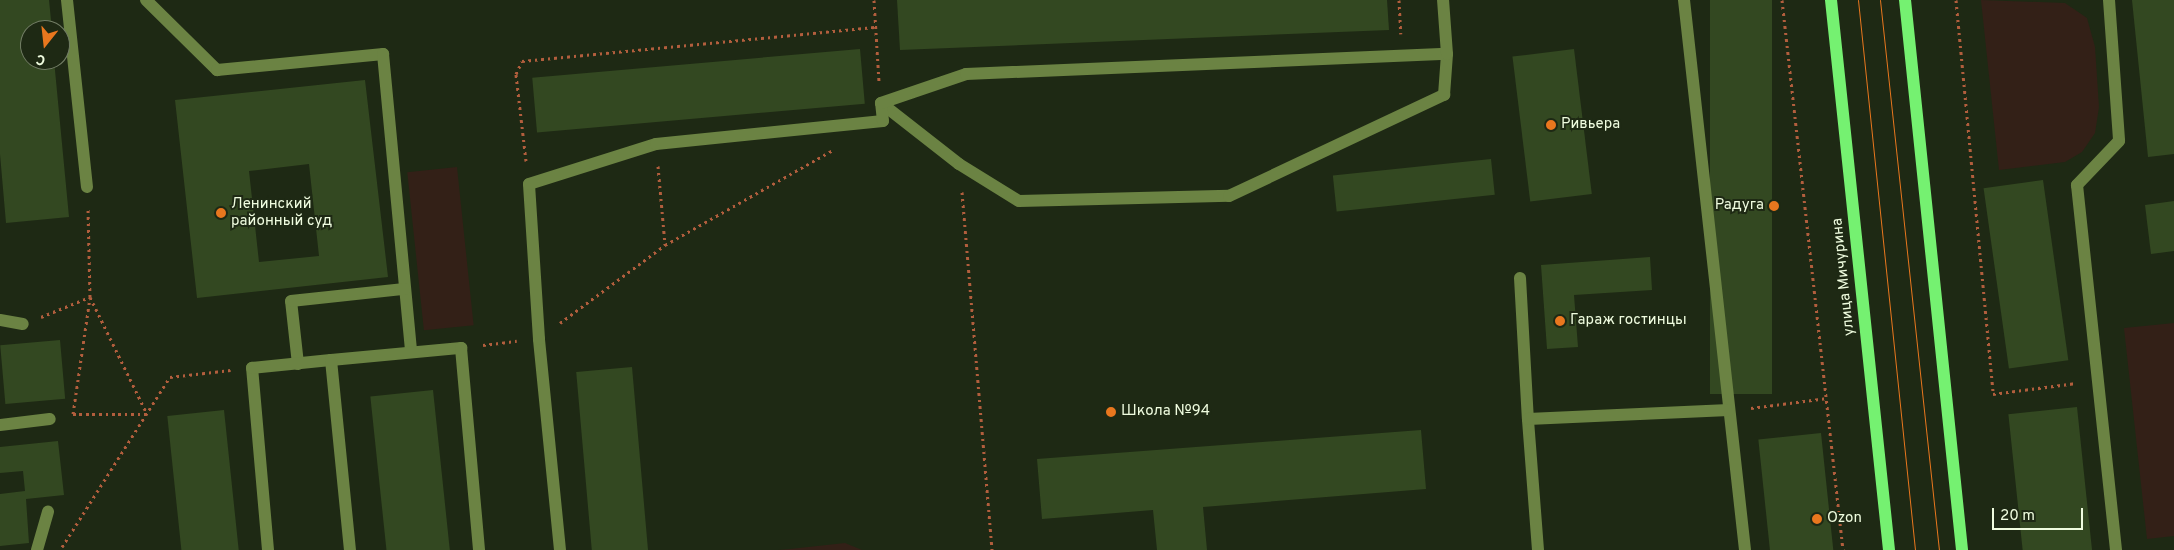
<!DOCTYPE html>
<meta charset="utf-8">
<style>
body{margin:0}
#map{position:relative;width:2174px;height:550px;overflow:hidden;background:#1e2914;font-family:Overpass,sans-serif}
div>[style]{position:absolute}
.green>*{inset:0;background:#332017;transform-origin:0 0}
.building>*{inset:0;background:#334821;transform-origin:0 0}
.path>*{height:3px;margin-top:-1.5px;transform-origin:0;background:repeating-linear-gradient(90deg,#b25e3d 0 2.5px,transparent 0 6.5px)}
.minor>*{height:12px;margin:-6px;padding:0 6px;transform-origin:6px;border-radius:6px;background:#6b8343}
.major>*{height:12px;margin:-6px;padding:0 6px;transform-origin:6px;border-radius:6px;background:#75f171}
.tram>*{height:1px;margin:-0.5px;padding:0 0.5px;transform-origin:0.5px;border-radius:0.5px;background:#e9771e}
.dots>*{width:14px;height:14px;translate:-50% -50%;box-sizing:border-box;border:2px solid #1e2914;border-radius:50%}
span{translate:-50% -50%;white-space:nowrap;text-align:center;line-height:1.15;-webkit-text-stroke:4px #1e2914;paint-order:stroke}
.poi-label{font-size:15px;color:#effcdf}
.left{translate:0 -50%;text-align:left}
.right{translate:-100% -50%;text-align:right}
.street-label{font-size:15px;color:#effcdf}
.north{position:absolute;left:20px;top:20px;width:50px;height:50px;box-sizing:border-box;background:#1e2914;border:1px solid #727d65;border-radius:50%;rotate:196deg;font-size:14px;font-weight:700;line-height:20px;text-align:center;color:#effcdf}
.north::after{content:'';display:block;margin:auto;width:18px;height:22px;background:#e9771e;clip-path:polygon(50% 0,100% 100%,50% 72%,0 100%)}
.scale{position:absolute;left:1992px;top:508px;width:91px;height:22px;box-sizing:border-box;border:2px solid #effcdf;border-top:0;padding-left:6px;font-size:15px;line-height:18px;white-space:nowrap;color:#effcdf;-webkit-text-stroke:4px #1e2914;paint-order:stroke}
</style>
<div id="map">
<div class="green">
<i style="clip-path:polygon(1981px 0,2065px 3px,2087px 18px,2095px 47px,2099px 107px,2095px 133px,2082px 152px,2065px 162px,1999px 170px)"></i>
<i style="left:457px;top:167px;width:159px;height:50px;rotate:84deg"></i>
<i style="clip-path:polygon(2174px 323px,2174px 536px,2147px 539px,2124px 328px)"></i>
<i style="clip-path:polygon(845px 543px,862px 550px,778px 550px,790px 549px)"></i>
</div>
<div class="building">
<i style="clip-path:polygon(0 0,49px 0,52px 30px,30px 30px,30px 60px,54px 60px,69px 217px,6px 223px,0 154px)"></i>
<i style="clip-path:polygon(897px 0,1387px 0,1389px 30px,900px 50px)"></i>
<i style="left:1710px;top:0;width:62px;height:394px"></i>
<i style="clip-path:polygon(2132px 0,2174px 0,2174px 154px,2148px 157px)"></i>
<i style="left:860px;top:49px;width:55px;height:329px;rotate:85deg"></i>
<i style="left:1574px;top:49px;width:146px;height:62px;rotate:83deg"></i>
<i style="clip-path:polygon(evenodd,365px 80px,388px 277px,197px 298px,175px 100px,365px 80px,309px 164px,319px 256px,259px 262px,249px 171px,309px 164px)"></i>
<i style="left:1491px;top:159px;width:36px;height:159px;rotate:84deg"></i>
<i style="left:2043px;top:180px;width:182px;height:60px;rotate:82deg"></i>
<i style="clip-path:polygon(2174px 201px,2174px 251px,2151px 254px,2145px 205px)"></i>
<i style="clip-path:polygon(1650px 257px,1652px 290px,1574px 295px,1578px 347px,1547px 349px,1541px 265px)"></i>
<i style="left:60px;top:340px;width:59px;height:60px;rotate:85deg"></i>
<i style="left:632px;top:367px;width:184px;height:56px;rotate:85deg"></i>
<i style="left:433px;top:390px;width:161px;height:63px;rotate:84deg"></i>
<i style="left:2077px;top:407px;width:144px;height:69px;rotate:84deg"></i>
<i style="left:224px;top:410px;width:141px;height:57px;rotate:84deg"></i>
<i style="clip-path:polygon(1421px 430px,1426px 489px,1203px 507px,1207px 550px,1157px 550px,1153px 510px,1042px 519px,1037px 459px)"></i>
<i style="left:1821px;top:433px;width:118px;height:63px;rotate:84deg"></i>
<i style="clip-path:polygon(58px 441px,64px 495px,26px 499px,29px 543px,0 546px,0 494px,25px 491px,23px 471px,0 473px,0 447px)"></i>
</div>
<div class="path">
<i style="left:874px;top:0;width:82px;rotate:86.5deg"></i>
<i style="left:1399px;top:0;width:34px;rotate:87deg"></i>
<i style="left:1782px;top:0;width:553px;rotate:83.67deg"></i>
<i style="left:1956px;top:0;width:396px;rotate:84.6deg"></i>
<i style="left:1993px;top:394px;width:84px;rotate:-7.5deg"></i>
<i style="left:526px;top:161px;width:88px;rotate:-96.6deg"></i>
<i style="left:516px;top:74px;width:14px;rotate:-65deg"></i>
<i style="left:522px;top:61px;width:354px;rotate:-5.5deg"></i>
<i style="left:658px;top:166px;width:79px;rotate:84.9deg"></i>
<i style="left:962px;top:192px;width:359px;rotate:85.2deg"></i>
<i style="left:41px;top:317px;width:53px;rotate:-22.2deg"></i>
<i style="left:90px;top:297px;width:130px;rotate:64deg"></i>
<i style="left:147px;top:414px;width:74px;rotate:180deg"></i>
<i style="left:560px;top:323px;width:131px;rotate:-36.6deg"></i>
<i style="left:665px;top:245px;width:193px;rotate:-29.5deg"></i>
<i style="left:483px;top:345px;width:34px;rotate:-7deg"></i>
<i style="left:1751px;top:408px;width:77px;rotate:-7.5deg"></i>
<i style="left:73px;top:414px;width:118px;rotate:-81.7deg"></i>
<i style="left:90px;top:297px;width:88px;rotate:-91.3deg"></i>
<i style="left:62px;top:547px;width:201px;rotate:-57.6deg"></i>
<i style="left:170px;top:377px;width:61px;rotate:-6.5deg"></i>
</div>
<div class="minor">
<i style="left:67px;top:0;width:188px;rotate:83.9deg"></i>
<i style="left:146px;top:0;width:100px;rotate:44.6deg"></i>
<i style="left:217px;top:70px;width:167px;rotate:-5.5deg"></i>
<i style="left:383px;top:54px;width:299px;rotate:84.6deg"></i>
<i style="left:1684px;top:0;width:553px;rotate:83.67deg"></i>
<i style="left:2109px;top:0;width:141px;rotate:85.9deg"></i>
<i style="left:2119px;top:141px;width:61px;rotate:133.7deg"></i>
<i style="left:2077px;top:185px;width:367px;rotate:83.9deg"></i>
<i style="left:881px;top:103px;width:99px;rotate:38deg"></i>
<i style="left:959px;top:164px;width:70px;rotate:31.7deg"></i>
<i style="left:1019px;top:201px;width:210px;rotate:-1.4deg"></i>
<i style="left:1229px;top:196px;width:238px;rotate:-25.2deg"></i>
<i style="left:1444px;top:95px;width:41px;rotate:-85.8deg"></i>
<i style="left:1520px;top:278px;width:141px;rotate:86.8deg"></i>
<i style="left:0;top:320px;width:23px;rotate:10deg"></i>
<i style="left:331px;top:360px;width:131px;rotate:-5.3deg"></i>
<i style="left:461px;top:348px;width:203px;rotate:84.9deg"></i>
<i style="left:298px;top:364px;width:63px;rotate:-96.3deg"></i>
<i style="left:291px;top:301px;width:114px;rotate:-6.1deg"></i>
<i style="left:0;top:425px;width:50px;rotate:-6.8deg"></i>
<i style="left:37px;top:550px;width:40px;rotate:-74deg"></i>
<i style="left:268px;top:550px;width:183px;rotate:-95deg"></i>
<i style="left:252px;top:368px;width:79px;rotate:-5.8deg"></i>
<i style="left:331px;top:360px;width:191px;rotate:84.3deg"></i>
<i style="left:560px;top:550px;width:212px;rotate:-95.7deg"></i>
<i style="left:539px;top:339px;width:155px;rotate:-93.7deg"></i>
<i style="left:529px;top:184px;width:133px;rotate:-17.5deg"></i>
<i style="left:656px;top:144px;width:228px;rotate:-5.8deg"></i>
<i style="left:883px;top:121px;width:18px;rotate:-96deg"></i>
<i style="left:881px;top:103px;width:90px;rotate:-18.8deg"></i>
<i style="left:966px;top:74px;width:481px;rotate:-2.4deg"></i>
<i style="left:1447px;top:54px;width:54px;rotate:-94.2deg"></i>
<i style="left:1538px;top:550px;width:131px;rotate:-94.4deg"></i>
<i style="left:1528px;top:419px;width:201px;rotate:-2.6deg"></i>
</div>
<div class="major">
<i style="left:1831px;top:0;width:553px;rotate:83.98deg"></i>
<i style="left:1905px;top:0;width:553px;rotate:84.08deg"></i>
</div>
<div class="tram">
<i style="left:1858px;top:0;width:553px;rotate:84.08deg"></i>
<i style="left:1880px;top:0;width:553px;rotate:83.88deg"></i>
</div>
<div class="dots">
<i style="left:1551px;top:125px;background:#e9771e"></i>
<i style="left:1774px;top:206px;background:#e9771e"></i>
<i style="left:221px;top:213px;background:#e9771e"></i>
<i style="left:1560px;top:321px;background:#e9771e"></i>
<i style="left:1111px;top:412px;background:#e9771e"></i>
<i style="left:1817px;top:519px;background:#e9771e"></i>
</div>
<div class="poi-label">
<span class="left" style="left:1561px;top:125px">Ривьера</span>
<span class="left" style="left:231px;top:213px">Ленинский<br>районный суд</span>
<span class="right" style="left:1764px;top:206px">Радуга</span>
<span class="left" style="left:1570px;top:321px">Гараж гостинцы</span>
<span class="left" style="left:1121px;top:412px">Школа №94</span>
<span class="left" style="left:1827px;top:519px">Ozon</span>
</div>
<div class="street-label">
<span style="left:1844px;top:277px;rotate:-96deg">улица Мичурина</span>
</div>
<div class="north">С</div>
<div class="scale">20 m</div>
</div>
